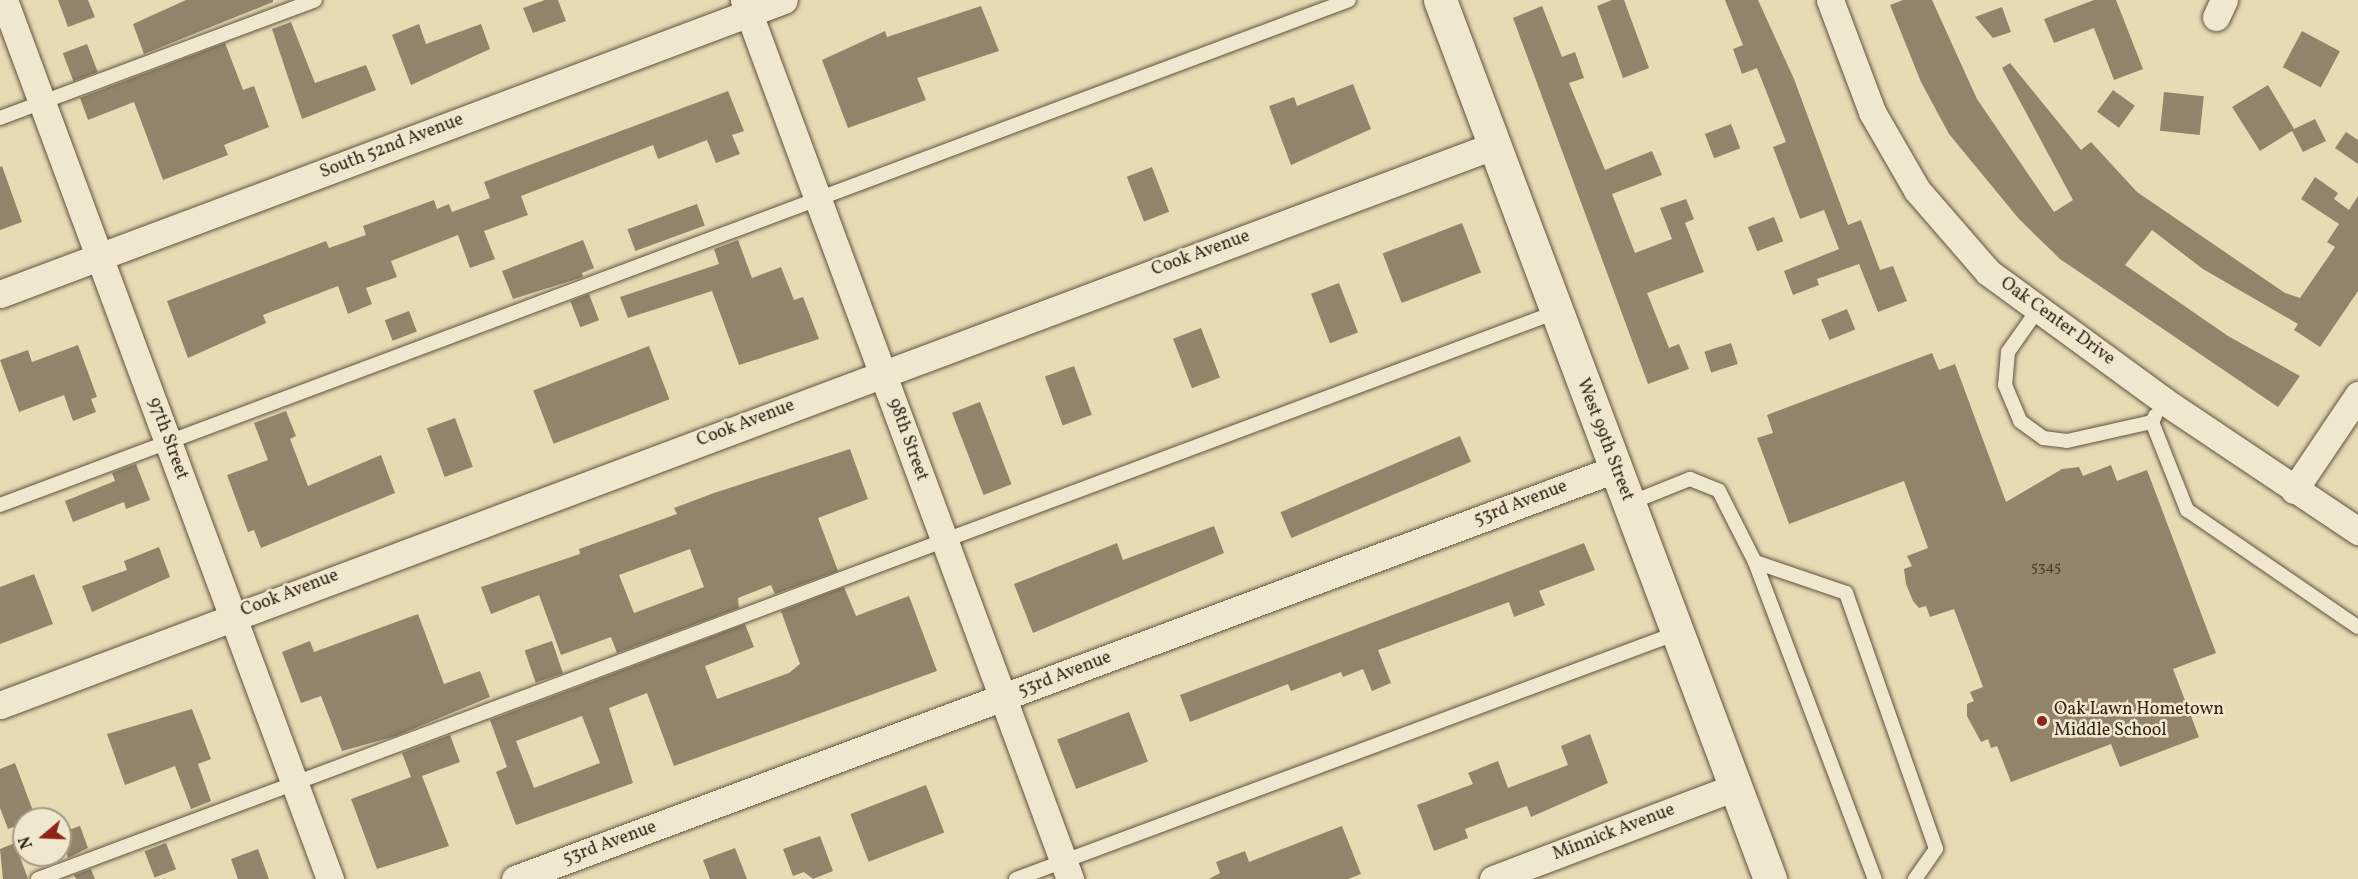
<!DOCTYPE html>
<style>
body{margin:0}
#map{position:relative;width:2358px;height:879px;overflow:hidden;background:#e7dbb4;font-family:Vollkorn,serif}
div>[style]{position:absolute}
.building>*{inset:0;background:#91846a;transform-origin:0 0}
.roads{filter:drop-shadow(0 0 2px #605340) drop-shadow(0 0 2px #605340)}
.service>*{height:14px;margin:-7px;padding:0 7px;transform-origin:7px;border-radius:7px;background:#efe8ce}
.minor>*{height:27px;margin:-13.5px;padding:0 13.5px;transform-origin:13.5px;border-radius:13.5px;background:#efe8ce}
.tertiary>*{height:33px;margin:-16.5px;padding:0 16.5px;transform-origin:16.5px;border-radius:16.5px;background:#efe8ce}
.dots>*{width:16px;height:16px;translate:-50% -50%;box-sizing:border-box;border:3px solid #efe8ce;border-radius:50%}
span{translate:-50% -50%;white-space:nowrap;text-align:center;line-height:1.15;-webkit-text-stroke:5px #efe8ce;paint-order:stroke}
.number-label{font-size:15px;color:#4a3e2d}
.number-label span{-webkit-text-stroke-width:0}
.street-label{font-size:18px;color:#332619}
.poi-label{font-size:18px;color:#332619}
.left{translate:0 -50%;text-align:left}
.north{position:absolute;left:12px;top:807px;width:60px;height:60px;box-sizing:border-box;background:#efe8ce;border:2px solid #a49a86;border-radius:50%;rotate:251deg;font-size:16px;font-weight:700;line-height:24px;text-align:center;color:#332619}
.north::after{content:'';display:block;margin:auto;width:21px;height:27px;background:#8f2418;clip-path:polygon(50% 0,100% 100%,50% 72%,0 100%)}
</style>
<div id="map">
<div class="building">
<i style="clip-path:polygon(58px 0,88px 0,95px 17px,68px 27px)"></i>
<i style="clip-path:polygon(186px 0,273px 0,273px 2px,144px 54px,133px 24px)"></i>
<i style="clip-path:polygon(545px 0,558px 0,566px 21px,533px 33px,523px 8px)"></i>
<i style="clip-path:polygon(1612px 0,1624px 0,1649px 68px,1623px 78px,1597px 6px)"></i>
<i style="clip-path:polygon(1725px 0,1758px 0,1794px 79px,1848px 225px,1861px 220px,1880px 270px,1893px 266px,1907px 301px,1878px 312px,1859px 264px,1817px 279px,1819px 285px,1793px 295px,1784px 271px,1839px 249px,1824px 210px,1800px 219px,1773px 147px,1786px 142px,1757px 68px,1742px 74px,1733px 49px,1743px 45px)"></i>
<i style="clip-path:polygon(1903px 0,1932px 0,1977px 99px,2054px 212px,2073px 200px,2002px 68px,2010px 63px,2081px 150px,2091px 142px,2137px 192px,2285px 293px,2300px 298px,2335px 247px,2327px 242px,2339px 224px,2301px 199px,2315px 177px,2338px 193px,2334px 199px,2349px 210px,2358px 196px,2358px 291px,2320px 347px,2294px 330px,2298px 324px,2203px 269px,2152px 230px,2125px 265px,2228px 336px,2300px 376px,2278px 407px,2060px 259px,2019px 219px,1949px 134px,1921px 82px,1890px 5px)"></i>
<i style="clip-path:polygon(2094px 0,2116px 0,2143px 69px,2114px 80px,2094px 28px,2054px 43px,2044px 19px)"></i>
<i style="clip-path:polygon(981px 6px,999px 51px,917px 78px,926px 100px,848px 128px,822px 60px,885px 31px,887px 37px)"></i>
<i style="clip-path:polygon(1542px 6px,1562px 57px,1575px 52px,1584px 78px,1569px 83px,1605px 170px,1652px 151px,1662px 175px,1612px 194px,1635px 253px,1672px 239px,1660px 208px,1686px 199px,1694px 219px,1685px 223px,1704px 272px,1647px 293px,1669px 348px,1679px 344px,1689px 369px,1648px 384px,1513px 18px)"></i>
<i style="clip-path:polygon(2002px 7px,2011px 32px,1993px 38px,1975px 17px)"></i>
<i style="clip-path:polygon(291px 22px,315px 83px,366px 65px,376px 90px,302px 119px,272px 29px)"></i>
<i style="clip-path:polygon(419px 24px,426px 44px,481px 24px,490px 49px,411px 85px,392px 35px)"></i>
<i style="left:2302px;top:31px;width:43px;height:41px;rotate:28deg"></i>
<i style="clip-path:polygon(225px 43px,243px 90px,254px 86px,269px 127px,224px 145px,228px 155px,163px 180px,134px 102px,88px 120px,80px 98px)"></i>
<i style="left:87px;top:44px;width:30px;height:26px;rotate:69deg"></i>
<i style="clip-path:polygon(1353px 84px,1371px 129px,1291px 165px,1269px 106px,1294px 97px,1297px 106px)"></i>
<i style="clip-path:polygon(2268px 85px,2294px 129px,2315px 119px,2326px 141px,2303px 152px,2292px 131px,2260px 151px,2232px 107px)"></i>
<i style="left:2113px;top:90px;width:27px;height:27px;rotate:36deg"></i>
<i style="clip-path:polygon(728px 91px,744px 131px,732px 135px,740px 154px,716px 163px,707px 140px,658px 159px,653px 145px,521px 196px,528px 215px,484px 231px,495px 259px,470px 268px,458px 235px,391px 261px,397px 277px,366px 288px,372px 304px,348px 314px,338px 286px,263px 315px,266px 323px,188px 358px,167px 301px,326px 241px,329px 248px,366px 235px,363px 226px,434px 200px,437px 209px,449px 204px,452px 212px,490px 198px,484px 182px)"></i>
<i style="left:2164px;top:92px;width:40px;height:39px;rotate:6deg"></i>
<i style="left:1731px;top:124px;width:26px;height:28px;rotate:69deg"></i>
<i style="clip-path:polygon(2346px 132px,2358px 140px,2358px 164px,2335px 148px)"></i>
<i style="clip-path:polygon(2px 166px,22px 222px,0 230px,0 167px)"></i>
<i style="left:1152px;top:167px;width:48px;height:27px;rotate:69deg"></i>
<i style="left:697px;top:204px;width:23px;height:74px;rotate:70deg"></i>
<i style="left:1774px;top:217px;width:26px;height:28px;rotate:69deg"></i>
<i style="left:1462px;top:223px;width:53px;height:85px;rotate:69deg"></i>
<i style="clip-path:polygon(583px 240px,594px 268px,582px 273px,583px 277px,513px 299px,502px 271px)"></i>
<i style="clip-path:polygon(738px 240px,752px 278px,781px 267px,794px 300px,803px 297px,819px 339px,739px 365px,712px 291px,628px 318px,620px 297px,719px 264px,714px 249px)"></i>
<i style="left:1339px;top:283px;width:53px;height:30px;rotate:69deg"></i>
<i style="left:589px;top:294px;width:28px;height:20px;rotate:69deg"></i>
<i style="left:1847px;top:309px;width:22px;height:28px;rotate:68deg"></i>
<i style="left:409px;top:311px;width:22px;height:26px;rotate:69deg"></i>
<i style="left:1201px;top:328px;width:53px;height:30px;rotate:69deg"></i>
<i style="left:1731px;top:343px;width:22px;height:28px;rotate:72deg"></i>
<i style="clip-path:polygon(78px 345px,97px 397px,91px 399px,96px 412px,73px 421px,64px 395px,19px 412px,0 360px,28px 350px,32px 362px)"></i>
<i style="left:649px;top:346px;width:57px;height:124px;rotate:69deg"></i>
<i style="clip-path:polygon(1932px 353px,1939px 370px,1955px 364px,2006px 502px,2062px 469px,2079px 467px,2083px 476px,2111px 465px,2117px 481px,2147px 470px,2216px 653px,2173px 669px,2199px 737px,2120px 767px,2111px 744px,2011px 782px,1997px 746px,1991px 748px,1988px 739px,1981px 742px,1967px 716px,1967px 704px,1974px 701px,1970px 692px,1983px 687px,1954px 609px,1930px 617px,1926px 606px,1919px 608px,1913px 601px,1906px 584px,1904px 569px,1912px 566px,1907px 556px,1928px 548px,1904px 481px,1789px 524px,1757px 438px,1773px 433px,1767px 415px)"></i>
<i style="left:1074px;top:366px;width:52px;height:31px;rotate:70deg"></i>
<i style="left:980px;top:402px;width:88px;height:30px;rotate:69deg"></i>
<i style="clip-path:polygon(286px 411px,296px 436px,290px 439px,308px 486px,381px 455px,395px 493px,261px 548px,254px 530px,248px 532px,227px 475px,268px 460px,254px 423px)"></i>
<i style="left:455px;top:418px;width:52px;height:30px;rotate:70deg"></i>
<i style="left:1460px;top:436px;width:28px;height:195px;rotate:67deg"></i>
<i style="clip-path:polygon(evenodd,850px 449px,868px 499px,818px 518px,838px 571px,775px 594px,771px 585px,738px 598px,739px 608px,617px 653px,611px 637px,561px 655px,539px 595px,491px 614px,481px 587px,580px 554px,579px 549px,677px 514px,674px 508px,714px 493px,850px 449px,690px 549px,704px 587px,634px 613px,619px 575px,690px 549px)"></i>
<i style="clip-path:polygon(136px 464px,150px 500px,126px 509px,124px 502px,73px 522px,65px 501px,115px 481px,112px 473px)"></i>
<i style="clip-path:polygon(1214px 526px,1224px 553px,1033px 633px,1014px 584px,1117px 543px,1123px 560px)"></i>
<i style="clip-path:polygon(1584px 543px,1595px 570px,1539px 591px,1545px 605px,1514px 617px,1509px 602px,1378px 650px,1391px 683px,1372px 691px,1363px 669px,1343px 677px,1341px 672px,1291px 691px,1288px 684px,1190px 722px,1180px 695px)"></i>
<i style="clip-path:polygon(159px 547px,170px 577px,92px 612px,82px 586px,127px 570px,124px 561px)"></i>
<i style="clip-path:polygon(34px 574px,53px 624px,0 644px,0 587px)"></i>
<i style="clip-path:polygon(evenodd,844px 587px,856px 616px,909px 596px,937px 671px,674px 766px,647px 693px,609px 708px,633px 783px,516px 825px,496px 772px,507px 767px,490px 720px,745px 624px,754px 647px,705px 666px,717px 699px,789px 673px,800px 664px,781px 611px,844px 587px,582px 716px,600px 763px,534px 788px,516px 741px,582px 716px)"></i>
<i style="clip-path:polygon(418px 614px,444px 684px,480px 671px,490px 697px,396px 736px,342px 751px,321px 696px,301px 703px,282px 652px,310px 641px,314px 652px)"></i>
<i style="left:552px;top:641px;width:34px;height:29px;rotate:71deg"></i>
<i style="clip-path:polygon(192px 709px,211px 759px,198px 764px,211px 801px,191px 809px,175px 766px,125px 785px,107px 734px)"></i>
<i style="left:1129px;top:712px;width:53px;height:77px;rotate:69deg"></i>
<i style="clip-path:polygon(1590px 734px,1608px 783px,1531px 817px,1527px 806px,1465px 829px,1468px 838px,1434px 851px,1417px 805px,1473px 784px,1468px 773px,1498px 761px,1508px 788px,1568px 765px,1561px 746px)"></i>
<i style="clip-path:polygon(450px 735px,460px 762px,422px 776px,449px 846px,377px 869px,351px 799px,411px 777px,402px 753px)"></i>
<i style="clip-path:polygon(15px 763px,36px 819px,8px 829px,0 808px,0 769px)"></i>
<i style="left:926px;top:785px;width:51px;height:81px;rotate:69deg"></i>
<i style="clip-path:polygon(80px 826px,88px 848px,68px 858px,60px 833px)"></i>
<i style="clip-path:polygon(1342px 826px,1361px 874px,1348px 879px,1209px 879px,1220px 873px,1216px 862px,1245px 851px,1249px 862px)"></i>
<i style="clip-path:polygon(820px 836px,833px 871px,813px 879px,804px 872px,793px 876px,783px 849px)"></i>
<i style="clip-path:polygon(15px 843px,28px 879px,3px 879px,0 849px)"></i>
<i style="left:166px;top:843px;width:28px;height:23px;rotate:69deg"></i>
<i style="clip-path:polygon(735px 848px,747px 879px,710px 879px,703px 860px)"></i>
<i style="clip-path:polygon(258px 849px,269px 879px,238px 879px,231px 859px)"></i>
<i style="clip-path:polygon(91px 869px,95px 879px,76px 879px,74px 875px)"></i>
</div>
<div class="roads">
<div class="service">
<i style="left:0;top:118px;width:336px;rotate:-20.5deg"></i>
<i style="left:2039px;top:308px;width:54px;rotate:125.2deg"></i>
<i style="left:2008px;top:352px;width:33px;rotate:95deg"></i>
<i style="left:2005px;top:385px;width:39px;rotate:67deg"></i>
<i style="left:2020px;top:421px;width:29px;rotate:36deg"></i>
<i style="left:2043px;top:438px;width:24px;rotate:7deg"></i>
<i style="left:2067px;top:441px;width:87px;rotate:-12.6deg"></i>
<i style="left:2152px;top:422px;width:7px;rotate:-63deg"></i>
<i style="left:2152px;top:422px;width:95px;rotate:68.3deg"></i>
<i style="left:2187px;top:510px;width:207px;rotate:34.4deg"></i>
<i style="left:1630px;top:503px;width:65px;rotate:-21.8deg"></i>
<i style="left:1690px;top:479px;width:31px;rotate:22deg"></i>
<i style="left:1719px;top:491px;width:80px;rotate:63.1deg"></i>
<i style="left:1755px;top:562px;width:96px;rotate:18.8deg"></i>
<i style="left:1846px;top:593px;width:271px;rotate:70.6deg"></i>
<i style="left:1936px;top:849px;width:37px;rotate:125deg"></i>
<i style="left:0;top:505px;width:1440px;rotate:-20.52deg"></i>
<i style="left:1755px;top:562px;width:339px;rotate:69.3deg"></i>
<i style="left:38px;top:879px;width:1620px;rotate:-20.48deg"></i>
<i style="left:1016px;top:879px;width:705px;rotate:-20.41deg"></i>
</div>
<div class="minor">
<i style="left:4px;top:0;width:938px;rotate:69.65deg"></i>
<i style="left:744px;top:0;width:938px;rotate:69.65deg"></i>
<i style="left:1830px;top:0;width:120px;rotate:69.4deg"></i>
<i style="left:1872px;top:112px;width:90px;rotate:60deg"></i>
<i style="left:1917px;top:190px;width:108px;rotate:49.1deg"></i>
<i style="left:1988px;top:272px;width:218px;rotate:36.2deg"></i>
<i style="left:2164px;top:401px;width:234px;rotate:33.8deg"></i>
<i style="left:2216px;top:17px;width:19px;rotate:-65deg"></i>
<i style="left:0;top:294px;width:837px;rotate:-20.56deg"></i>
<i style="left:2294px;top:490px;width:115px;rotate:-56deg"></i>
<i style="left:0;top:705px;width:1594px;rotate:-20.53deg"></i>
<i style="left:515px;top:879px;width:1174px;rotate:-20.44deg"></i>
<i style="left:1493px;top:879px;width:259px;rotate:-20.8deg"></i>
</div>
<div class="tertiary">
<i style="left:1440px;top:0;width:939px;rotate:69.42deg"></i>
</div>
</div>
<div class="dots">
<i style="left:2042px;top:721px;background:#8f2418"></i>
</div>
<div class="number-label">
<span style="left:2046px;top:568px">5345</span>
</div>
<div class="street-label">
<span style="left:392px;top:147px;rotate:-21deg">South 52nd Avenue</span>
<span style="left:1201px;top:254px;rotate:-20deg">Cook Avenue</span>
<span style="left:2057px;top:322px;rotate:36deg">Oak Center Drive</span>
<span style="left:746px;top:424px;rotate:-21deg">Cook Avenue</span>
<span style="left:167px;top:439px;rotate:70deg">97th Street</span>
<span style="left:907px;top:440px;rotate:70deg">98th Street</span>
<span style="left:1604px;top:440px;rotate:69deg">West 99th Street</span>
<span style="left:1521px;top:504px;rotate:-21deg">53rd Avenue</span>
<span style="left:290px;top:594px;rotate:-21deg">Cook Avenue</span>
<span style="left:1065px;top:675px;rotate:-21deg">53rd Avenue</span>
<span style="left:1614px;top:833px;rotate:-21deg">Minnick Avenue</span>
<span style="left:610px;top:844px;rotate:-20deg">53rd Avenue</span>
</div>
<div class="poi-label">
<span class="left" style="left:2054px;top:721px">Oak Lawn Hometown<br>Middle School</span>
</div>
<div class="north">N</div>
</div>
